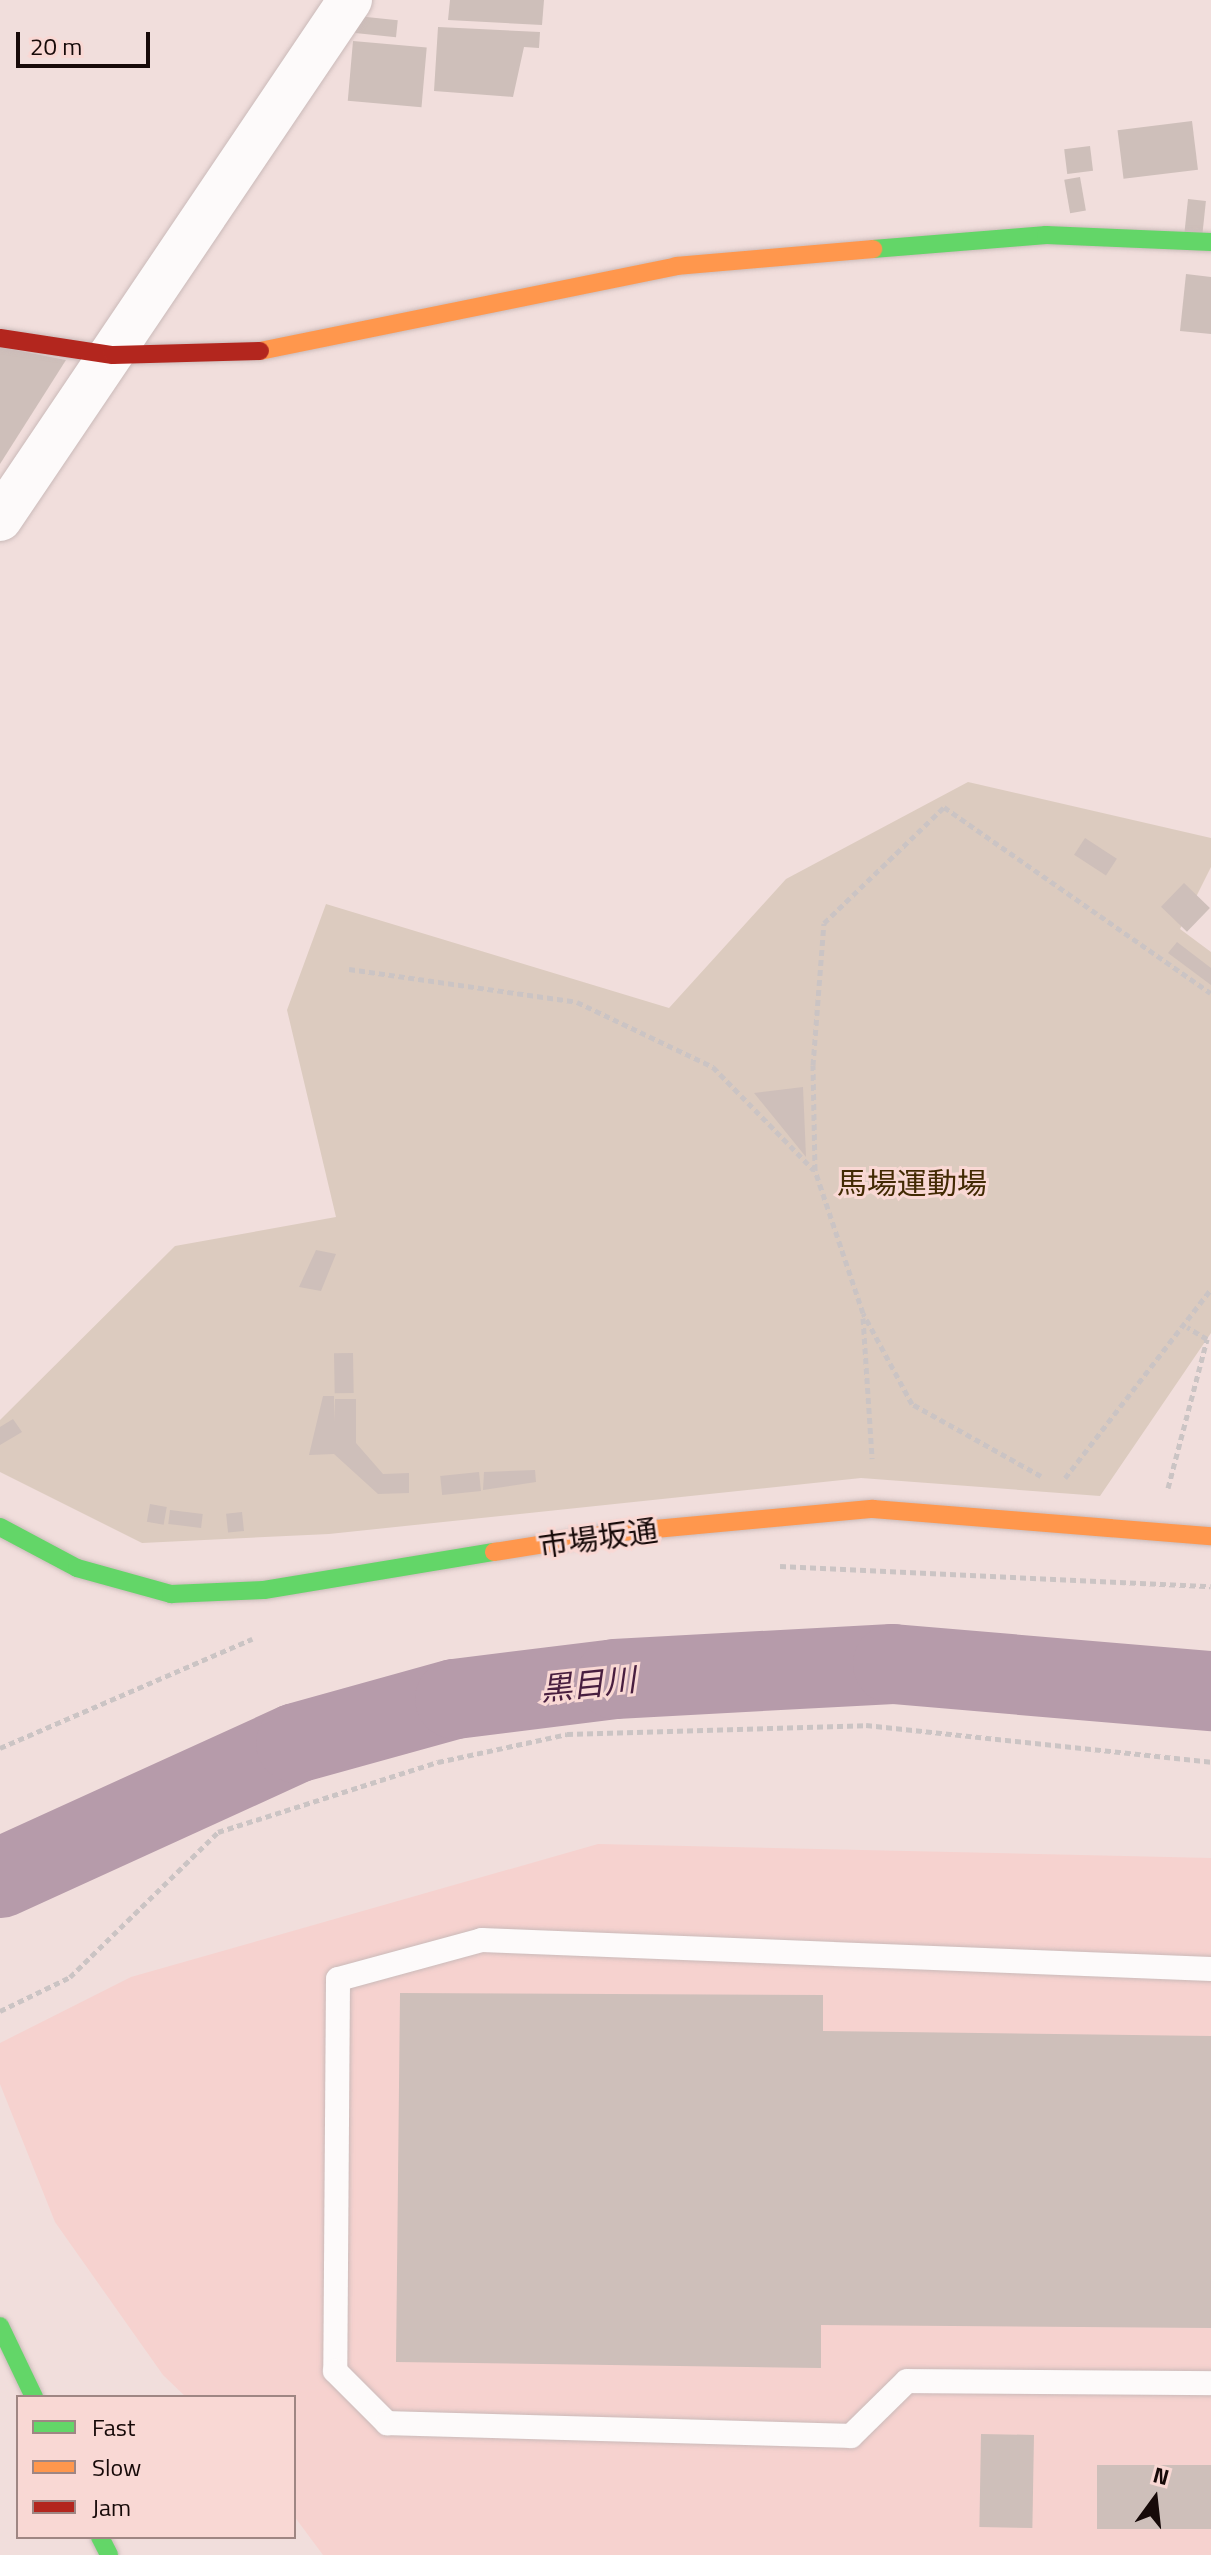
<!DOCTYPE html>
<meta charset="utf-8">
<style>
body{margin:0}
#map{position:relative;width:1211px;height:2555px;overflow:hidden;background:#f1dedc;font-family:"Titillium Web","Noto Sans JP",sans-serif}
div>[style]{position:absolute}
.built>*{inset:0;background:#f6d2cf}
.green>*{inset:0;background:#dccbbf}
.river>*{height:80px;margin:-40px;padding:0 40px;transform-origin:40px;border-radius:40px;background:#b69baa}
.building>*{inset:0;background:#cebfba;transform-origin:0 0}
.path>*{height:5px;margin-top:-2.5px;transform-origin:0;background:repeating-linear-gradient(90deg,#cbc4c4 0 6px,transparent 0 10px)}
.roads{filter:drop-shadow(0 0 2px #cabab9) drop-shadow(0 0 2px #cabab9)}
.lane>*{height:24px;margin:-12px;padding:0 12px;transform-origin:12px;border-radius:12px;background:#fdfafa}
.street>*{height:44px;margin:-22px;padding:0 22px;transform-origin:22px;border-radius:22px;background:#fdfafa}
.fast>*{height:18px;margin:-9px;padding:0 9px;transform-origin:9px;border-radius:9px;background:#63d668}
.slow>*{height:18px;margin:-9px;padding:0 9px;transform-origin:9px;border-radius:9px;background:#ff974d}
.jam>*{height:18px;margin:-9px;padding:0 9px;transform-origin:9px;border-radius:9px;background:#b3261e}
span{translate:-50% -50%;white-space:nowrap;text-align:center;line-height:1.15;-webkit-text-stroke:6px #f9d8d4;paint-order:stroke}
.park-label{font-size:30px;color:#422a03}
.street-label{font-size:30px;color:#170a09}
.water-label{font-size:32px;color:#481e3f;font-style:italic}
.legend{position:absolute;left:16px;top:2395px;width:280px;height:144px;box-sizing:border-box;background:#f9d8d4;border:2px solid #9f8683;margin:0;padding:10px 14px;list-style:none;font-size:24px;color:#170a09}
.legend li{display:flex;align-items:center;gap:16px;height:40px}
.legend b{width:40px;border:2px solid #9f8683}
.north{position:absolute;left:1115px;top:2459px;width:80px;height:80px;-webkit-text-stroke:6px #f9d8d4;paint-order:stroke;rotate:15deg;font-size:22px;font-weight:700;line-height:32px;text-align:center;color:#170a09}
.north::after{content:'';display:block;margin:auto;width:28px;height:36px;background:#170a09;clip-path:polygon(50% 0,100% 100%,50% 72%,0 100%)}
.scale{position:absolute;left:16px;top:32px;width:134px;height:36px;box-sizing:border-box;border:4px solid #170a09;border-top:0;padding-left:10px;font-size:24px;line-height:28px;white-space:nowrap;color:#170a09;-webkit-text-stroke:6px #f9d8d4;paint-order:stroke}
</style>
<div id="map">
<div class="built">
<i style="clip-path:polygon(598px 1844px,1211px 1858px,1211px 2555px,323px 2555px,294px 2516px,294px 2397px,186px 2397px,163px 2375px,55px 2222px,0 2084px,0 2043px,131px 1977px)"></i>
</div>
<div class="green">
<i style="clip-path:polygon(968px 782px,1211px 838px,1211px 867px,1180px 929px,1211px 952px,1211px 1333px,1100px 1496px,861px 1478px,329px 1534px,142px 1543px,0 1472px,0 1420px,175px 1246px,336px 1217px,287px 1010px,326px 904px,669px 1008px,786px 879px)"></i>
</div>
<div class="river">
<i style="left:0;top:1878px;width:325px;rotate:-24.5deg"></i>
<i style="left:296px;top:1743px;width:165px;rotate:-15.5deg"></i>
<i style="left:455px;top:1699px;width:161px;rotate:-7.1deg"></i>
<i style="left:615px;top:1679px;width:278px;rotate:-3.1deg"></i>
<i style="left:893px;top:1664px;width:319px;rotate:4.9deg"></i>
</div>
<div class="building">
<i style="clip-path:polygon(450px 0,544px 0,542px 25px,448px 20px)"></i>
<i style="left:357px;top:16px;width:41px;height:17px;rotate:6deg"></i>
<i style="clip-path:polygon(438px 27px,540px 32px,539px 48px,524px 47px,513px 97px,434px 91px)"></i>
<i style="left:353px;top:41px;width:74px;height:60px;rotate:5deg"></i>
<i style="left:1192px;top:121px;width:49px;height:75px;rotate:83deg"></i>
<i style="left:1090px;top:146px;width:25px;height:26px;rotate:83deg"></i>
<i style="left:1080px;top:177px;width:34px;height:16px;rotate:80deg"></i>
<i style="left:1188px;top:199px;width:18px;height:34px;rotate:6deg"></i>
<i style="clip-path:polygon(1186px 274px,1211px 277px,1211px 334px,1180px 331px)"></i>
<i style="clip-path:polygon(0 347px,66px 360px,0 464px)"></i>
<i style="left:1085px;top:838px;width:38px;height:20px;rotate:33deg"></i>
<i style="left:1184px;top:883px;width:36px;height:33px;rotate:44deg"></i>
<i style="clip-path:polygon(1177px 942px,1211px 968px,1211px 985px,1168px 953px)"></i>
<i style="clip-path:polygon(803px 1087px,806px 1157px,754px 1093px)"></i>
<i style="clip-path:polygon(316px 1250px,336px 1254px,321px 1291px,299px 1287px)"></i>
<i style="left:353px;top:1353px;width:40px;height:19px;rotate:89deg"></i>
<i style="clip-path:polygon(323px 1396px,334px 1396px,334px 1422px,335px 1399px,356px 1399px,356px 1443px,383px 1474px,409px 1473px,409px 1493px,378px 1494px,334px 1454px,309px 1455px)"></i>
<i style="clip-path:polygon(13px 1419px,22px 1432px,0 1445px,0 1427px)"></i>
<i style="clip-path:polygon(535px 1470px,536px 1482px,483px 1490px,484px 1472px)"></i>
<i style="left:479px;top:1472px;width:19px;height:39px;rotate:84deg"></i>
<i style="left:150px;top:1504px;width:17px;height:18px;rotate:10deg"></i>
<i style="left:170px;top:1510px;width:33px;height:14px;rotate:7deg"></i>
<i style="left:242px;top:1512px;width:19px;height:16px;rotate:84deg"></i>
<i style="clip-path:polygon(400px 1993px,823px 1995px,823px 2031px,1211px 2036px,1211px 2328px,821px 2325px,821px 2368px,396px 2362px)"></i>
<i style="left:981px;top:2434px;width:53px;height:93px;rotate:1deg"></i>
<i style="left:1097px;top:2465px;width:114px;height:64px"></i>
</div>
<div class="path">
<i style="left:349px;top:969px;width:230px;rotate:8.2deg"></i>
<i style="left:577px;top:1002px;width:151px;rotate:25.5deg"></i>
<i style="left:713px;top:1067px;width:144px;rotate:45.6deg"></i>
<i style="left:863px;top:1318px;width:141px;rotate:86.3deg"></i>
<i style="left:1041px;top:1476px;width:148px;rotate:-150.8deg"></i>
<i style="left:912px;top:1404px;width:103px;rotate:-118.3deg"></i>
<i style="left:863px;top:1313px;width:151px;rotate:-108.6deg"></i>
<i style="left:815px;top:1170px;width:105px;rotate:-91.1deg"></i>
<i style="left:813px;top:1065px;width:142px;rotate:-85.6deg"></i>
<i style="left:824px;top:923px;width:167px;rotate:-44deg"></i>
<i style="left:944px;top:807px;width:325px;rotate:34.9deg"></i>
<i style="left:1065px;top:1478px;width:239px;rotate:-52.3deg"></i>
<i style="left:1168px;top:1488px;width:154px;rotate:-75.3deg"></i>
<i style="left:1207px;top:1339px;width:23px;rotate:-149deg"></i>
<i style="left:780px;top:1566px;width:431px;rotate:2.7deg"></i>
<i style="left:0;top:1748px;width:275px;rotate:-23.4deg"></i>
<i style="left:0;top:2011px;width:78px;rotate:-25.9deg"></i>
<i style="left:70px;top:1977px;width:207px;rotate:-44.4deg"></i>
<i style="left:218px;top:1832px;width:231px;rotate:-17.7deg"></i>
<i style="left:438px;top:1762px;width:132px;rotate:-12.2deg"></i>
<i style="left:567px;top:1734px;width:299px;rotate:-1.7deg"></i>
<i style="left:866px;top:1725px;width:347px;rotate:6.1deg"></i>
</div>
<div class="roads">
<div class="lane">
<i style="left:1211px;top:1969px;width:730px;rotate:-177.72deg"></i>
<i style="left:482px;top:1940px;width:149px;rotate:164.8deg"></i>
<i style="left:338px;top:1979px;width:392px;rotate:90.4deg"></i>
<i style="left:335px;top:2371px;width:74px;rotate:45deg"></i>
<i style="left:387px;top:2423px;width:464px;rotate:1.6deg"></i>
<i style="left:851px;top:2436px;width:78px;rotate:-44.5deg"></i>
<i style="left:907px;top:2381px;width:304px;rotate:0.4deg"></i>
</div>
<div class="street">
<i style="left:0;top:519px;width:626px;rotate:-56.01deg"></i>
</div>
<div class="fast">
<i style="left:873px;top:249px;width:174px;rotate:-4.6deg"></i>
<i style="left:1046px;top:235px;width:165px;rotate:2.4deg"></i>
<i style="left:0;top:1527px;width:87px;rotate:28deg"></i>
<i style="left:77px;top:1568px;width:98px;rotate:15.5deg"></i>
<i style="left:171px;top:1594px;width:93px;rotate:-2.5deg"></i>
<i style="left:264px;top:1590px;width:233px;rotate:-9.4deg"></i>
<i style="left:0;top:2326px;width:79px;rotate:64.4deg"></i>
<i style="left:100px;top:2537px;width:20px;rotate:63deg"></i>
</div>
<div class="slow">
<i style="left:260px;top:351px;width:425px;rotate:-11.5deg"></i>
<i style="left:676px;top:266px;width:198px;rotate:-4.9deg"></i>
<i style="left:494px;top:1552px;width:120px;rotate:-9.1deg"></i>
<i style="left:612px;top:1533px;width:262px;rotate:-5.3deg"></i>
<i style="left:873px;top:1509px;width:339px;rotate:4.6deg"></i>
</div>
<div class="jam">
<i style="left:0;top:338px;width:114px;rotate:8.6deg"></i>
<i style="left:113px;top:355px;width:147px;rotate:-1.6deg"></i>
</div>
</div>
<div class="park-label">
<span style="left:912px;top:1183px">馬場運動場</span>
</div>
<div class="street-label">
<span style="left:598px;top:1538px;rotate:-8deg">市場坂通</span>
</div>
<div class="water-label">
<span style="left:588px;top:1684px;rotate:-6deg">黒目川</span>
</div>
<ul class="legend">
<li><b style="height:10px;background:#63d668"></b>Fast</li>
<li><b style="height:10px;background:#ff974d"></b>Slow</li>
<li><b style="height:10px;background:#b3261e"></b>Jam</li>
</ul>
<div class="north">N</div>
<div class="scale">20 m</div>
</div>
